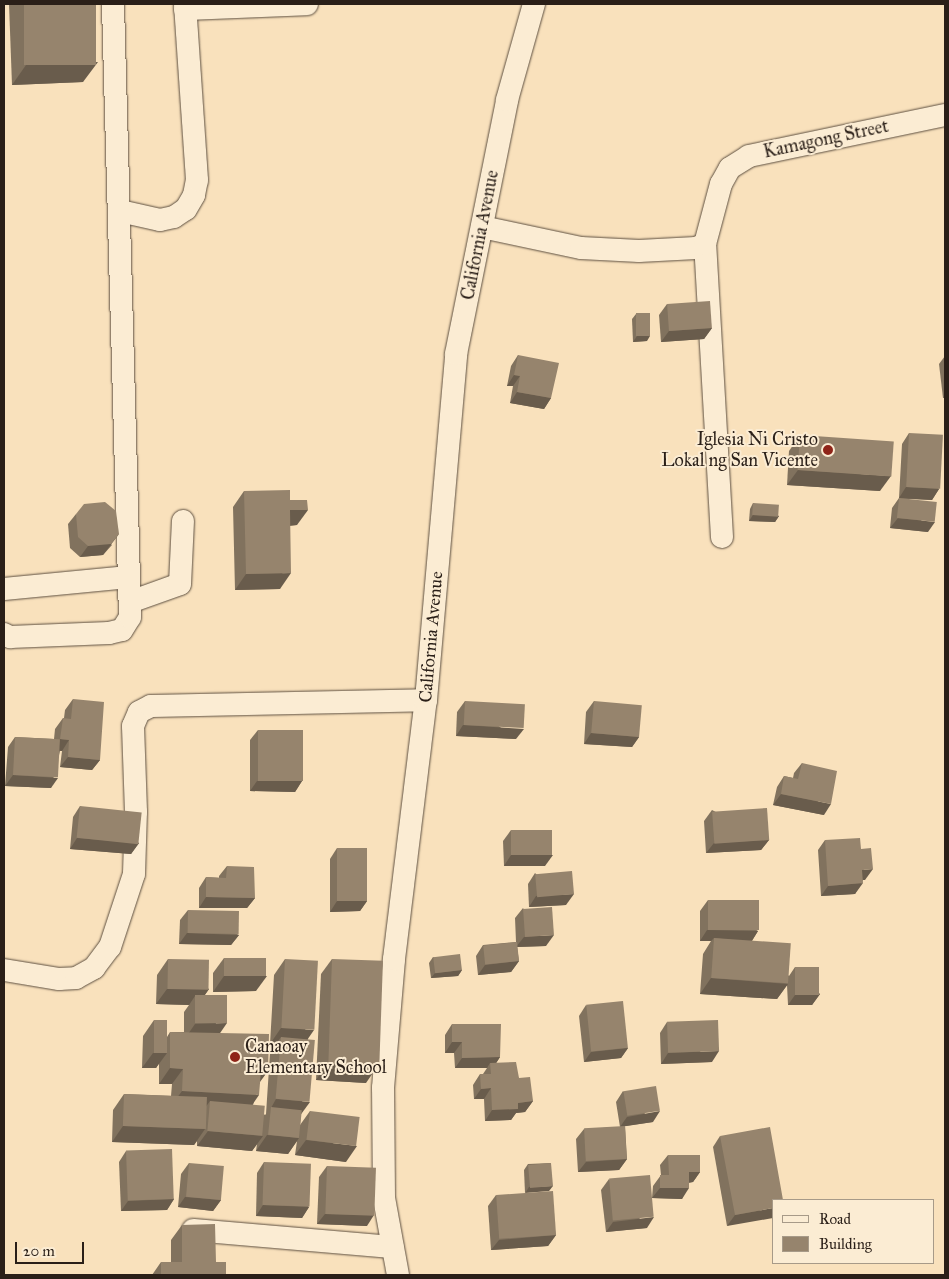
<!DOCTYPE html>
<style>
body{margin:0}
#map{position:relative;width:949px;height:1279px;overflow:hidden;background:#f9e1bc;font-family:"IM FELL Great Primer",serif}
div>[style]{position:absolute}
.roads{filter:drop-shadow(0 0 1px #5e5041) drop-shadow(0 0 1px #5e5041)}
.minor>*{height:22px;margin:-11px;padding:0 11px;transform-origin:11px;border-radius:11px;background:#fbecd3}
.wall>*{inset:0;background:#81725e}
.shaded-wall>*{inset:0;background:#695c4c}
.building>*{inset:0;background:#96846d;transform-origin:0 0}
.dots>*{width:14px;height:14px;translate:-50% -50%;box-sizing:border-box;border:2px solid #fbecd3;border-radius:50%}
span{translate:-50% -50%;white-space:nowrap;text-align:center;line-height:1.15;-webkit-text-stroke:4px #fbecd3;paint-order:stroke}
.street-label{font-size:18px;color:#2a1f18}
.poi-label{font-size:18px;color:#2a1f18}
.right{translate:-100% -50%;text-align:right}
.left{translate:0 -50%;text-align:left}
.frame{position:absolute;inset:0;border:5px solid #2a1f18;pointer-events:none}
.legend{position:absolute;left:772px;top:1199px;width:162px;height:65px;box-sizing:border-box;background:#fbecd3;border:1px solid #a79a88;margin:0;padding:6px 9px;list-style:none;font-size:15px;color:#2a1f18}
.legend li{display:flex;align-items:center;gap:10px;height:25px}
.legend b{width:25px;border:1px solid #a79a88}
.scale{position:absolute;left:15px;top:1242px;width:69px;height:22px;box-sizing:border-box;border:2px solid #2a1f18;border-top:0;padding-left:6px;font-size:15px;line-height:18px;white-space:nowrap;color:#2a1f18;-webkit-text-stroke:4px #fbecd3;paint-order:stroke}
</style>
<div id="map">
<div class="roads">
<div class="minor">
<i style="left:185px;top:9px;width:122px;rotate:-2.3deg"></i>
<i style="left:120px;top:211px;width:41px;rotate:12.7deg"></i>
<i style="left:160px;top:220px;width:14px;rotate:-12deg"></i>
<i style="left:174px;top:217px;width:14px;rotate:-34deg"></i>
<i style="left:186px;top:209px;width:16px;rotate:-60deg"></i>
<i style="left:194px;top:195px;width:15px;rotate:-79deg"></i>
<i style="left:197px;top:180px;width:176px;rotate:-93.9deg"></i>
<i style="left:482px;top:227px;width:101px;rotate:12deg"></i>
<i style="left:581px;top:248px;width:58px;rotate:3deg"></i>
<i style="left:639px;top:251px;width:57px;rotate:-3deg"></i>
<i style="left:696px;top:248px;width:10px;rotate:-24deg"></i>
<i style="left:722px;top:537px;width:293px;rotate:-93.3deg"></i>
<i style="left:705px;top:244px;width:62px;rotate:-75.1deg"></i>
<i style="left:721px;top:184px;width:18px;rotate:-61deg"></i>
<i style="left:730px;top:168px;width:22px;rotate:-32deg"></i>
<i style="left:749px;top:156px;width:200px;rotate:-11.8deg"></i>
<i style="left:4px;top:589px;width:125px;rotate:-5.5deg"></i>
<i style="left:130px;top:602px;width:53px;rotate:-19.8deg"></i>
<i style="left:180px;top:584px;width:63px;rotate:-87.3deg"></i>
<i style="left:4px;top:634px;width:7px;rotate:27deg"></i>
<i style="left:10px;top:637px;width:99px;rotate:-2.3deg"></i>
<i style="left:109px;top:633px;width:13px;rotate:-13deg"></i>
<i style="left:122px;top:630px;width:15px;rotate:-58deg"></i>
<i style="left:130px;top:617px;width:613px;rotate:-91.59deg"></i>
<i style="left:4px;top:970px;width:56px;rotate:9.3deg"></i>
<i style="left:59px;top:979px;width:17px;rotate:-3deg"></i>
<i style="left:76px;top:978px;width:21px;rotate:-29deg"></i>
<i style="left:94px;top:968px;width:26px;rotate:-53deg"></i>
<i style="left:110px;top:947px;width:77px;rotate:-71.8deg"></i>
<i style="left:134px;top:874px;width:62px;rotate:-88.2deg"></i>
<i style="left:136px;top:812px;width:86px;rotate:-92deg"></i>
<i style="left:133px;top:726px;width:15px;rotate:-67deg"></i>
<i style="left:139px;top:712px;width:13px;rotate:-27deg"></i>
<i style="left:151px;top:706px;width:275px;rotate:-1.2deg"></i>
<i style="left:193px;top:1230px;width:200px;rotate:4.9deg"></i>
<i style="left:398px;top:1275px;width:78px;rotate:-100.3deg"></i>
<i style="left:384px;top:1198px;width:110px;rotate:-90.5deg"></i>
<i style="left:383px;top:1088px;width:129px;rotate:-85.1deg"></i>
<i style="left:394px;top:959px;width:261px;rotate:-83deg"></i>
<i style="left:426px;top:700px;width:347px;rotate:-85deg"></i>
<i style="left:456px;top:354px;width:259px;rotate:-78.6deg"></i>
<i style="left:507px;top:100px;width:100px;rotate:-74.3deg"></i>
</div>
</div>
<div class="wall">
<i style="clip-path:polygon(9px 4px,96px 4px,83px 82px,12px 85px)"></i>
<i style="clip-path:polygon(667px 304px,712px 328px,704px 339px,661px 342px,659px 315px)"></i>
<i style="clip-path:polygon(636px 314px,647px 341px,633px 342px,632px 319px)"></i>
<i style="clip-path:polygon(518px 355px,551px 398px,544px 409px,510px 403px,513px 386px,507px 386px,511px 366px)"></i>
<i style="clip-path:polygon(945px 356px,945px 398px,943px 398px,939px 364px)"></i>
<i style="clip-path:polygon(909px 433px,939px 489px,932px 500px,909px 499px,928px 532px,890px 528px,892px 508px,899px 498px,902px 444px)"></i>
<i style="clip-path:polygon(800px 435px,880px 491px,787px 485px,789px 451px)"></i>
<i style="clip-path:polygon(244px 491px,290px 500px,297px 525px,290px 526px,280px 589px,235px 590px,233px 507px)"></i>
<i style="clip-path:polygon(753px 503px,779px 516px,775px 522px,749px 521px,750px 509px)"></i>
<i style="clip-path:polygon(76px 514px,112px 545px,103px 555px,80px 557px,70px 548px,68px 524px)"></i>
<i style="clip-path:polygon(73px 699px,100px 760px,92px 770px,60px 767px,62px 751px,60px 751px,51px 788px,5px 786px,8px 747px,15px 737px,54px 739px,55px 729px,63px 718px,64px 718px,65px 710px)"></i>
<i style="clip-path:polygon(465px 701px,516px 739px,456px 736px,457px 712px)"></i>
<i style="clip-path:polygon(594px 701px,639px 737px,632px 747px,584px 744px,586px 712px)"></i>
<i style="clip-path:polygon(258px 730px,302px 781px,295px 792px,250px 791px,250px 740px)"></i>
<i style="clip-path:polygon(802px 763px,824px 815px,773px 805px,777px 787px,784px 776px,793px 778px,794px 773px)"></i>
<i style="clip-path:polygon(80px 806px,139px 843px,131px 854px,70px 849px,73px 817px)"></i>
<i style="clip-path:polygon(712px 810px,769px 840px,761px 850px,706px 853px,704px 821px)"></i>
<i style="clip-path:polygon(511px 830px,545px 866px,504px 866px,503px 841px)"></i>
<i style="clip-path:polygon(825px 840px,861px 849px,865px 880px,863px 880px,855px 894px,821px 896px,818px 850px)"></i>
<i style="clip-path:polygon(337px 848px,367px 901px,360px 911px,330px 912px,330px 859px)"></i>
<i style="clip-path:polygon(227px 866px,255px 898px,247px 908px,199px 908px,199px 888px,206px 877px,219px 878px,219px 876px)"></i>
<i style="clip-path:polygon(535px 873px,566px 905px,529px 907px,528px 884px)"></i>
<i style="clip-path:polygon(708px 900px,758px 931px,752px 941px,789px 976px,795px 967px,820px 994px,812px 1005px,788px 1005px,787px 985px,777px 999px,700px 994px,703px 954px,711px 941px,700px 941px,700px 911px)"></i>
<i style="clip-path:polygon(523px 908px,546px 946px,517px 947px,519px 961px,511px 972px,478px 975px,476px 956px,483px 945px,516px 942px,515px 918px)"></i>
<i style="clip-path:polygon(188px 910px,239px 935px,231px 945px,179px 944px,180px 920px)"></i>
<i style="clip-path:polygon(433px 957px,462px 970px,458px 976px,431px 978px,429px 963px)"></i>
<i style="clip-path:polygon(224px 958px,256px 991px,213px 992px,213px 973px)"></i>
<i style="clip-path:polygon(168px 959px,209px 989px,204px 996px,220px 1033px,268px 1071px,260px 1081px,253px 1105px,265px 1115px,266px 1114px,270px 1053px,276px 1044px,270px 1044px,274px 975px,285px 959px,308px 1039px,300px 1125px,310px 1111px,346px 1162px,295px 1155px,297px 1141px,288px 1154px,256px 1151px,257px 1144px,252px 1151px,197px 1146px,197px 1141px,194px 1145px,112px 1142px,113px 1110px,124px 1094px,171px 1096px,172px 1084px,159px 1084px,159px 1063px,156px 1068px,142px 1068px,143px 1036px,154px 1020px,167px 1037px,170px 1032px,184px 1032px,184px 1012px,189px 1005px,156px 1004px,157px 975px)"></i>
<i style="clip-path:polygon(332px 959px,366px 1083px,316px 1080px,321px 974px)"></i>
<i style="clip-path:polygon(586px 1005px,628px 1048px,621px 1058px,584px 1062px,579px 1016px)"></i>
<i style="clip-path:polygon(667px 1022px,712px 1062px,661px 1064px,660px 1033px)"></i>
<i style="clip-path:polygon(452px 1024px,500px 1057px,496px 1063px,519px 1078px,533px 1101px,525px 1112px,516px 1113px,511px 1120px,485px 1121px,484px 1099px,474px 1099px,473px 1085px,480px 1074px,483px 1074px,487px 1068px,455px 1068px,454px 1053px,445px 1053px,445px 1035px)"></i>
<i style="clip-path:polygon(623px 1091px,653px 1122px,625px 1126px,627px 1159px,619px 1170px,578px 1172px,576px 1139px,584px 1129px,620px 1127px,616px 1102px)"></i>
<i style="clip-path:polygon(720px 1136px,783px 1200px,727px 1226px,713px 1147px)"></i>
<i style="clip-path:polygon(126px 1151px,174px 1199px,167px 1210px,121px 1211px,119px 1162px)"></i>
<i style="clip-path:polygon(668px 1155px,700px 1172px,693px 1182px,689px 1183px,682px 1199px,652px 1198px,653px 1186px,661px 1175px,660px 1165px)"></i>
<i style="clip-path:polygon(264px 1162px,309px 1207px,302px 1218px,256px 1216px,257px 1173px)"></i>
<i style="clip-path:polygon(189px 1163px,221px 1200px,213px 1211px,178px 1207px,181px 1174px)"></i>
<i style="clip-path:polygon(551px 1163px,525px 1193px,524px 1170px,528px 1164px)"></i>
<i style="clip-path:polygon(327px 1166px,367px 1226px,317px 1224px,319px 1177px)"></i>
<i style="clip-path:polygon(609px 1179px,647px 1228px,606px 1232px,601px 1190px)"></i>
<i style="clip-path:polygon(496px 1195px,556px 1235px,548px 1246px,491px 1250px,488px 1206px)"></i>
<i style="clip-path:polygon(182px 1225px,216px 1262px,226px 1275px,152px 1275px,161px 1262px,171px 1262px,171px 1240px)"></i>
</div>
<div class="shaded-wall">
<i style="clip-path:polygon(98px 62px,83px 82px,12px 85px,26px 65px)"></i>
<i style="clip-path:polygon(712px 328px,704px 339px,661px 342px,669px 331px)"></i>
<i style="clip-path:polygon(637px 336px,650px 336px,647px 341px,633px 342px)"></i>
<i style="clip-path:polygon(514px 375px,520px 376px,513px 386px,507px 386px)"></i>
<i style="clip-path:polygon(517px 392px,551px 398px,544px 409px,510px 403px)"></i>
<i style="clip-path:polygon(798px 470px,891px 476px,880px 491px,787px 485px)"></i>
<i style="clip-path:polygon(906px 487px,939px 489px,932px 500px,899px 498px)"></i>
<i style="clip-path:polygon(290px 510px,308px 510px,297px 525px,279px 526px)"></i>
<i style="clip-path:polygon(753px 515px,779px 516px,775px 522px,749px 521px)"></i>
<i style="clip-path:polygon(898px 518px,935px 522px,928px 532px,890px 528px)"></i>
<i style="clip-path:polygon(119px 534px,103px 555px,80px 557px,88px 546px)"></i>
<i style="clip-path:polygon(291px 573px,280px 589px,235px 590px,246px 574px)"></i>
<i style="clip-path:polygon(463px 725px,524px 729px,516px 739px,456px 736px)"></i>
<i style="clip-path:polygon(591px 733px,639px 737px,632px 747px,584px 744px)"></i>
<i style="clip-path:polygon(60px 739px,69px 740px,62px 751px,53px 750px)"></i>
<i style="clip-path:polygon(68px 757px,100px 760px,92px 770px,60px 767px)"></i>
<i style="clip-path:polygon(13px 775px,58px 778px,51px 788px,5px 786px)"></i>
<i style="clip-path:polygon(257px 781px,302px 781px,295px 792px,250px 791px)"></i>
<i style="clip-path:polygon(781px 794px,831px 804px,824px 815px,773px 805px)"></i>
<i style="clip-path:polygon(77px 838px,139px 843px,131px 854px,70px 849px)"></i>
<i style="clip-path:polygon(769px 840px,761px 850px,706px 853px,714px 843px)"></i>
<i style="clip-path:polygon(511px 855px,553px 855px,545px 866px,504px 866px)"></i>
<i style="clip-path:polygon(873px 869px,865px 880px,855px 880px,862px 870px)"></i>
<i style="clip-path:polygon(863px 883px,855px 894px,821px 896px,828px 886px)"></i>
<i style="clip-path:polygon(574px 894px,566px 905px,529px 907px,536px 896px)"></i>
<i style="clip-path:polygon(206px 897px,255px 898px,247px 908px,199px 908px)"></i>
<i style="clip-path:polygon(337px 901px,367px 901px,360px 911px,330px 912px)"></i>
<i style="clip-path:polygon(707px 930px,758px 931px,751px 942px,714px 938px,711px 941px,700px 941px)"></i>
<i style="clip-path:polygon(187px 933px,239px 935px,231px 945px,179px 944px)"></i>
<i style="clip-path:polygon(554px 935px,546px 946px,516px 947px,524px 937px)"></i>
<i style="clip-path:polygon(519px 961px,511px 972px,478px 975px,485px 965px)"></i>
<i style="clip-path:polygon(462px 970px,458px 976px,431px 978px,435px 973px)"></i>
<i style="clip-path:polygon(224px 976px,267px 976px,256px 991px,213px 992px)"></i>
<i style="clip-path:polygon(711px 978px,788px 984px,777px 999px,700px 994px)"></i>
<i style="clip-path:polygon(167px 989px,209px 989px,198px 1005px,195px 996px,189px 1005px,156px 1004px)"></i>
<i style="clip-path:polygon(820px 994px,812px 1005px,788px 1005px,795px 995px)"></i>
<i style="clip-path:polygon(227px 1023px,216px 1039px,184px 1040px,195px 1024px)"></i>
<i style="clip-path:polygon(281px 1028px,314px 1030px,303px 1046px,281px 1037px,276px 1044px,270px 1044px)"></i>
<i style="clip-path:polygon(452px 1042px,462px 1042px,454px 1053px,445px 1053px)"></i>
<i style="clip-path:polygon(628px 1048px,621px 1058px,584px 1062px,591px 1052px)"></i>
<i style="clip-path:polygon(719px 1051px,712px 1062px,661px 1064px,668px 1053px)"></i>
<i style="clip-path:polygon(153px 1053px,167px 1053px,156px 1068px,142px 1068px)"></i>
<i style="clip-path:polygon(500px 1057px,493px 1068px,490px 1063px,487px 1068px,455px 1068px,462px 1058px)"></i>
<i style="clip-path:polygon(327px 1064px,377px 1067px,366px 1083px,316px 1080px)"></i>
<i style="clip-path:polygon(170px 1068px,183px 1069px,172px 1084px,159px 1084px)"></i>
<i style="clip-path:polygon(261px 1071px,268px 1071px,257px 1086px)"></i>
<i style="clip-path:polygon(491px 1088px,484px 1099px,474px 1099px,481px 1089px)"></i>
<i style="clip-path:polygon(182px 1091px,259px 1095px,248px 1111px,210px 1101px,205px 1108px,171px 1106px)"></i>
<i style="clip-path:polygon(276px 1099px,310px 1102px,299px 1117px,271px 1108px)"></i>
<i style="clip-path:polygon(533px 1101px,525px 1112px,516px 1113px,511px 1120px,485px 1121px,492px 1110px,518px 1103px)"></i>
<i style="clip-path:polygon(660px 1111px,653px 1122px,620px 1127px,627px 1117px)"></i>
<i style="clip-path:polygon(123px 1126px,205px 1129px,194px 1145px,112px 1142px)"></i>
<i style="clip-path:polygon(208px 1131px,263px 1136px,252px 1151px,197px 1146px)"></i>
<i style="clip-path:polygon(267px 1135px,299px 1138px,288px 1154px,256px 1151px)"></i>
<i style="clip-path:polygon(306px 1140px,357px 1146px,346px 1162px,295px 1155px)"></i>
<i style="clip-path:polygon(627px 1159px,619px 1170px,578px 1172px,586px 1162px)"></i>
<i style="clip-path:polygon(689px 1172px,700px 1172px,693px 1182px,682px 1183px)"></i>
<i style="clip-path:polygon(553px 1186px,549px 1191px,525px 1193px,529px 1187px)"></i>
<i style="clip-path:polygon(660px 1188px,689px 1188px,682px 1199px,652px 1198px)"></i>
<i style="clip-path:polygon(185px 1197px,221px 1200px,213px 1211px,178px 1207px)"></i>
<i style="clip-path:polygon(174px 1199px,167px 1210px,121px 1211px,128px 1201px)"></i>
<i style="clip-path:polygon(263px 1205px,309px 1207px,302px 1218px,256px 1216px)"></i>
<i style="clip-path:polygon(773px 1208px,773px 1218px,727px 1226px,735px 1215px)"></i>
<i style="clip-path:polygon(325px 1214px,374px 1215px,367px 1226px,317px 1224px)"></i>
<i style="clip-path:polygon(654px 1217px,647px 1228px,606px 1232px,613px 1222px)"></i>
<i style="clip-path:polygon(556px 1235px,548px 1246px,491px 1250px,499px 1240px)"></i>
</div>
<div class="building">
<i style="left:24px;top:4px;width:72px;height:61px"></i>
<i style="left:710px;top:301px;width:27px;height:43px;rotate:86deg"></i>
<i style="left:650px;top:313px;width:23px;height:14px;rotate:90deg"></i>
<i style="clip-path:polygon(518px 355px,559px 363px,551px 398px,517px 392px,520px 376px,514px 375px)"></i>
<i style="left:909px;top:433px;width:34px;height:54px;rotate:3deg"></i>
<i style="left:800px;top:435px;width:94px;height:35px;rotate:4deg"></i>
<i style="clip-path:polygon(290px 490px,290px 500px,307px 500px,308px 510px,290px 510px,291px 573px,246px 574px,244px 491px)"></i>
<i style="left:899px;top:498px;width:38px;height:20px;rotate:6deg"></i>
<i style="clip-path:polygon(105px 502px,116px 511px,119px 534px,111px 544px,88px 546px,78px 537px,76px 514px,84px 504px)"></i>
<i style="left:753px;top:503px;width:26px;height:12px;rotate:4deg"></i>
<i style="clip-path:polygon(73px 699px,104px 702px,100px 760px,68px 757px,69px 740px,60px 739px,63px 718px,71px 719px)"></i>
<i style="left:465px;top:701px;width:60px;height:24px;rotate:3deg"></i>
<i style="left:594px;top:701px;width:48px;height:32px;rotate:5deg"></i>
<i style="left:258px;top:730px;width:45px;height:51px"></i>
<i style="left:15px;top:737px;width:45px;height:38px;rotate:3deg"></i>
<i style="clip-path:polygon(802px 763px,837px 771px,831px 804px,781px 794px,784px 776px,798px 779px)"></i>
<i style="left:80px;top:806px;width:62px;height:32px;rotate:6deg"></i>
<i style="left:767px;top:808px;width:32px;height:55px;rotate:86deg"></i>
<i style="left:511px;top:830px;width:41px;height:25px"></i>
<i style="clip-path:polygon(860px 838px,861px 849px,871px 848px,873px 869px,862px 870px,863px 883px,828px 886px,825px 840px)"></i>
<i style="left:337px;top:848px;width:30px;height:53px"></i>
<i style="clip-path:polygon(227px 866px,254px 867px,255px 898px,206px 897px,206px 877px,226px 878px)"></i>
<i style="left:572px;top:871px;width:23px;height:37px;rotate:85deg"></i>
<i style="left:708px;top:900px;width:51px;height:30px"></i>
<i style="left:552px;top:907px;width:28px;height:29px;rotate:86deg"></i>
<i style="left:188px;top:910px;width:51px;height:23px;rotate:1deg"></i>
<i style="left:714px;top:938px;width:77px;height:40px;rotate:4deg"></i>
<i style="left:517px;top:942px;width:19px;height:34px;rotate:84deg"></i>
<i style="left:460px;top:954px;width:16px;height:27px;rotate:83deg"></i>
<i style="left:224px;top:958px;width:42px;height:18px"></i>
<i style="left:168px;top:959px;width:41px;height:30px;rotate:1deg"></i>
<i style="left:285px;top:959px;width:33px;height:69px;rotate:3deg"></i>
<i style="left:332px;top:959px;width:51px;height:105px;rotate:2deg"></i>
<i style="left:795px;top:967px;width:24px;height:28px"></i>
<i style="left:227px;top:995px;width:28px;height:32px;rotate:90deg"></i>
<i style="left:623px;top:1001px;width:47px;height:37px;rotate:84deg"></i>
<i style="left:154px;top:1020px;width:13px;height:33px"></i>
<i style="left:718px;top:1020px;width:31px;height:51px;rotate:88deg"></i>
<i style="clip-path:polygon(452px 1024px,501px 1024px,500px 1057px,462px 1058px,462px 1042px,452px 1042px)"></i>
<i style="clip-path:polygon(170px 1032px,269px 1034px,268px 1071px,261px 1071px,259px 1095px,182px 1091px,183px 1069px,170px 1068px)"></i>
<i style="left:281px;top:1037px;width:34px;height:62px;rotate:5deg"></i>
<i style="clip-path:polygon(516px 1062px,519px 1078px,530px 1077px,533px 1101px,518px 1103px,518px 1109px,492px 1110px,491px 1088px,481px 1089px,480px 1074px,491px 1074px,490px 1063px)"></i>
<i style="left:656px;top:1086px;width:25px;height:33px;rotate:81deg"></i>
<i style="left:124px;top:1094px;width:83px;height:32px;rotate:2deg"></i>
<i style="left:210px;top:1101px;width:55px;height:30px;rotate:5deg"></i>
<i style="left:271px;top:1107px;width:31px;height:28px;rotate:6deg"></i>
<i style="left:310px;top:1111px;width:50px;height:29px;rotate:7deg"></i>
<i style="left:625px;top:1126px;width:33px;height:41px;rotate:87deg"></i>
<i style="clip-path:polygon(770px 1127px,783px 1200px,773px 1200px,773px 1208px,735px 1215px,720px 1136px)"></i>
<i style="left:172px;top:1149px;width:50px;height:46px;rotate:88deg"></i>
<i style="clip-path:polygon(668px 1155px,700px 1155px,700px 1172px,689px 1172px,689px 1188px,660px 1188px,660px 1175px,669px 1175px)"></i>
<i style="left:264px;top:1162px;width:47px;height:43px;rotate:2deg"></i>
<i style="left:189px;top:1163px;width:35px;height:34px;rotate:5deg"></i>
<i style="left:551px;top:1163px;width:23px;height:23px;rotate:85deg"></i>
<i style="left:327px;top:1166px;width:49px;height:48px;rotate:2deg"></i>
<i style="left:650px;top:1175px;width:42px;height:41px;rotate:85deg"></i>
<i style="left:553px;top:1191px;width:44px;height:57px;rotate:86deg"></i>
<i style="clip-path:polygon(215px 1224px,216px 1262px,226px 1262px,226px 1275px,161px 1275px,161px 1262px,182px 1262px,182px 1225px)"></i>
</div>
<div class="dots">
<i style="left:828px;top:450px;background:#8f2418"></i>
<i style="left:235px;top:1057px;background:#8f2418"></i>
</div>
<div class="street-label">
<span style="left:826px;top:139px;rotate:-12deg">Kamagong Street</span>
<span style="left:480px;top:235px;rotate:-79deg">California Avenue</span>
<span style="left:431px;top:637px;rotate:-85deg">California Avenue</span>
</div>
<div class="poi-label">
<span class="right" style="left:818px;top:450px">Iglesia Ni Cristo<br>Lokal ng San Vicente</span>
<span class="left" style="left:245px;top:1057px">Canaoay<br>Elementary School</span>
</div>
<div class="frame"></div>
<ul class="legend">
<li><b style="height:6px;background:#fbecd3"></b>Road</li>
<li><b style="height:14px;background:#96846d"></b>Building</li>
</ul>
<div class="scale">20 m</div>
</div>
